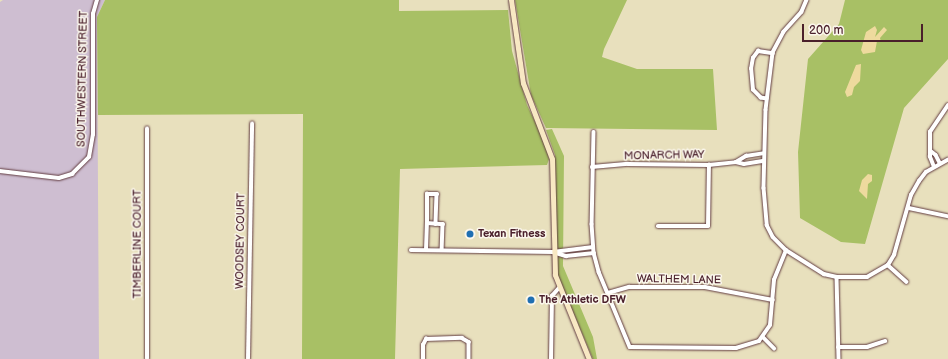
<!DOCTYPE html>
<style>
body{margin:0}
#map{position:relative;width:948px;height:359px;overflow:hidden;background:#e8e0bd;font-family:"Balsamiq Sans",sans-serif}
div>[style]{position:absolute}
.industrial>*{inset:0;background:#cebed1}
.green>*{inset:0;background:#a8c065}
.sand>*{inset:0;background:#eeda9e}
.roads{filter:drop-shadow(0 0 1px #623c41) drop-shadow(0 0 1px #623c41)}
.minor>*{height:3.5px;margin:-1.75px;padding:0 1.75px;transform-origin:1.75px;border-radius:1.75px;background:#fff}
.secondary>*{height:5px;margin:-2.5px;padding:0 2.5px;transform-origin:2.5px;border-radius:2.5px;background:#f8e8c3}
.dots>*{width:11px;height:11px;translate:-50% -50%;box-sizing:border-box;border:2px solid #fbf7ec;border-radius:50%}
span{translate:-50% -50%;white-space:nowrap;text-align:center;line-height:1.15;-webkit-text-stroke:3px #fbf7ec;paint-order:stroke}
.street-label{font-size:11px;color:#4a1f2b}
.poi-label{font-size:11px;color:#4a1f2b;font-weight:700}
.left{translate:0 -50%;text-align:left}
.scale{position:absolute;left:802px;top:24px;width:121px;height:18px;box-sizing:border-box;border:2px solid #4a1f2b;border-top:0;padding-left:5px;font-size:12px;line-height:14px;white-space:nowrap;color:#4a1f2b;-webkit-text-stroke:3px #fbf7ec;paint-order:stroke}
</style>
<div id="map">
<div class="industrial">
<i style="clip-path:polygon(3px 0,105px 0,97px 17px,99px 359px,0 359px,0 2px)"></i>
</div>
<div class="green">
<i style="clip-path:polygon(105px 0,399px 0,399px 11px,508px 10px,512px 51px,527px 105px,544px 140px,549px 159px,547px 165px,400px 169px,395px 359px,302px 359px,303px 114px,98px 115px,97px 17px)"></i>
<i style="clip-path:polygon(515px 0,627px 0,604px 49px,602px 57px,637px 69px,713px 69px,717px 130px,546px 128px,531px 95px)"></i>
<i style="clip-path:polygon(845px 0,948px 0,948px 59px,904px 108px,865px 244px,841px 242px,800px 218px,798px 152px,808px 59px,839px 24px)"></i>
<i style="clip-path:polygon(552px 129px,564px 156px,563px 266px,593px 337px,597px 359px,593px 359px,559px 279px,556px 264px,555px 155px,546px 130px)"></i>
</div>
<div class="sand">
<i style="clip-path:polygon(875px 26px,877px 30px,875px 37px,884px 27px,887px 30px,880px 38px,881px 42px,877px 41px,875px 52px,863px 54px,861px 50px,866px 32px)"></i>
<i style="clip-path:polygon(861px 64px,860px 81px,854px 87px,852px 95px,847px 97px,845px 92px,856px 65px)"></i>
<i style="clip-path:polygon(868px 174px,872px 175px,872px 181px,868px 184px,867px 199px,859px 191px,862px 180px)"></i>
</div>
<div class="roads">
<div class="minor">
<i style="left:807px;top:0;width:13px;rotate:113deg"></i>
<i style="left:802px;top:12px;width:27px;rotate:132deg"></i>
<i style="left:784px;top:32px;width:24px;rotate:118deg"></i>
<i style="left:773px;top:53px;width:57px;rotate:97deg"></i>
<i style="left:766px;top:110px;width:78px;rotate:91.5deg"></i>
<i style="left:764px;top:188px;width:37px;rotate:85deg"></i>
<i style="left:767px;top:225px;width:13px;rotate:63deg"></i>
<i style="left:773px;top:237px;width:18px;rotate:45deg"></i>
<i style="left:786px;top:250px;width:45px;rotate:32.3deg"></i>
<i style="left:824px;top:274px;width:13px;rotate:13deg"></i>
<i style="left:837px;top:277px;width:30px"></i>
<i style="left:867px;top:277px;width:24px;rotate:-30deg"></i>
<i style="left:888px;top:265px;width:12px;rotate:-59deg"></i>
<i style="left:894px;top:255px;width:62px;rotate:-74.2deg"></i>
<i style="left:911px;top:195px;width:16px;rotate:-60deg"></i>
<i style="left:919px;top:181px;width:11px;rotate:-52deg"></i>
<i style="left:926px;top:172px;width:25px;rotate:-29deg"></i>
<i style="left:767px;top:99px;width:6px;rotate:-171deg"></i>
<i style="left:761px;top:98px;width:11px;rotate:-135deg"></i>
<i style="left:753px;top:90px;width:21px;rotate:-95deg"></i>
<i style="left:751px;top:69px;width:11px;rotate:-80deg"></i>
<i style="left:753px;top:58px;width:9px;rotate:-54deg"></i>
<i style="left:758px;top:51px;width:15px;rotate:8deg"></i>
<i style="left:594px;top:132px;width:92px;rotate:91.2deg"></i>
<i style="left:592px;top:224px;width:29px;rotate:86deg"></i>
<i style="left:594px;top:253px;width:20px;rotate:75deg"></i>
<i style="left:599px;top:272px;width:81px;rotate:67.5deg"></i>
<i style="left:630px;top:347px;width:106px;rotate:0.5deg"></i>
<i style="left:736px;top:348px;width:24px;rotate:-17deg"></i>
<i style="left:759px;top:341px;width:19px;rotate:-55deg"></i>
<i style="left:770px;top:325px;width:45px;rotate:-84.9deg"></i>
<i style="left:774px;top:280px;width:32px;rotate:-68deg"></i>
<i style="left:931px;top:151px;width:6px;rotate:39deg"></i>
<i style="left:936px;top:155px;width:9px;rotate:63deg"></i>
<i style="left:736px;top:162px;width:8px;rotate:14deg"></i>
<i style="left:744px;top:164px;width:20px;rotate:-9deg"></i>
<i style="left:592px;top:167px;width:36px;rotate:-5deg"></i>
<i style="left:628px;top:164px;width:81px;rotate:0.7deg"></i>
<i style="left:709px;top:165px;width:27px;rotate:-6deg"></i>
<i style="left:736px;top:162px;width:12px;rotate:-31deg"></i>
<i style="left:746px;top:156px;width:18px;rotate:-9deg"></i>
<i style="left:934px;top:167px;width:11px;rotate:-112deg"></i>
<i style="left:930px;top:157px;width:25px;rotate:-90deg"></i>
<i style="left:930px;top:132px;width:32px;rotate:-56deg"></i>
<i style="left:0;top:171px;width:59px;rotate:6.8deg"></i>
<i style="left:59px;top:178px;width:14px;rotate:-17deg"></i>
<i style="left:72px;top:174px;width:24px;rotate:-45deg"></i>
<i style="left:89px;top:157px;width:22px;rotate:-80deg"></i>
<i style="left:93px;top:135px;width:121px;rotate:-90deg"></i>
<i style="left:93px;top:14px;width:15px;rotate:-74deg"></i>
<i style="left:909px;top:208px;width:40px;rotate:12deg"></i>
<i style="left:427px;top:223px;width:29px;rotate:-90deg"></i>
<i style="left:427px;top:194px;width:10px"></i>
<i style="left:437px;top:194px;width:30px;rotate:92deg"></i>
<i style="left:658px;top:226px;width:50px"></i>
<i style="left:708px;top:226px;width:61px;rotate:-89.1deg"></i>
<i style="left:411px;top:250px;width:142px;rotate:0.8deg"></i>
<i style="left:553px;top:252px;width:14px;rotate:17deg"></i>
<i style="left:566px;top:256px;width:28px;rotate:-6deg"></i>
<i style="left:426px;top:250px;width:27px;rotate:-88deg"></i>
<i style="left:427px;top:223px;width:16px;rotate:4deg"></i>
<i style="left:443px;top:224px;width:26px;rotate:92deg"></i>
<i style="left:553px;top:252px;width:40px;rotate:-7.1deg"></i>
<i style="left:888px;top:265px;width:25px;rotate:42deg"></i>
<i style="left:837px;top:277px;width:82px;rotate:88.6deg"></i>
<i style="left:608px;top:293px;width:22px;rotate:-16deg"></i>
<i style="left:629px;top:287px;width:76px"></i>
<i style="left:705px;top:287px;width:69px;rotate:10.8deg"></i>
<i style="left:763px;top:337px;width:16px;rotate:45deg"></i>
<i style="left:838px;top:347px;width:29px"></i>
<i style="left:867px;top:347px;width:19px;rotate:-18deg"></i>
<i style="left:147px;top:359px;width:230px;rotate:-90deg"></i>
<i style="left:248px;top:359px;width:235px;rotate:-89deg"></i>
<i style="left:423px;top:359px;width:14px;rotate:-90deg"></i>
<i style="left:423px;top:345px;width:7px;rotate:-63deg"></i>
<i style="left:426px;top:339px;width:36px;rotate:-2deg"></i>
<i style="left:462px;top:338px;width:8px;rotate:30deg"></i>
<i style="left:469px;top:342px;width:17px;rotate:90deg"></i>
<i style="left:551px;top:359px;width:63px;rotate:-89.1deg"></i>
<i style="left:552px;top:296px;width:11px;rotate:-49deg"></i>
</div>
<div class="secondary">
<i style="left:511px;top:0;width:84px;rotate:81.8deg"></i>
<i style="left:523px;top:83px;width:81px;rotate:69.1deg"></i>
<i style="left:552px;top:159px;width:116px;rotate:88.5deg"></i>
<i style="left:555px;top:275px;width:91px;rotate:68deg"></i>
</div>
</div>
<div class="dots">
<i style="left:470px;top:234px;background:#1f6fb2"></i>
<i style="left:531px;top:300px;background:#1f6fb2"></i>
</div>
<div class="street-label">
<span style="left:83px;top:79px;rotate:-89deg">SOUTHWESTERN STREET</span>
<span style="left:664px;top:156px;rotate:-1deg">MONARCH WAY</span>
<span style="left:241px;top:241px;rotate:-89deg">WOODSEY COURT</span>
<span style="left:138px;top:244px;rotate:-90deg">TIMBERLINE COURT</span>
<span style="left:679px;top:280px;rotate:1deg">WALTHEM LANE</span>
</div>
<div class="poi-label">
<span class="left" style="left:478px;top:234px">Texan Fitness</span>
<span class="left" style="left:539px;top:300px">The Athletic DFW</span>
</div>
<div class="scale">200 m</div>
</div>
